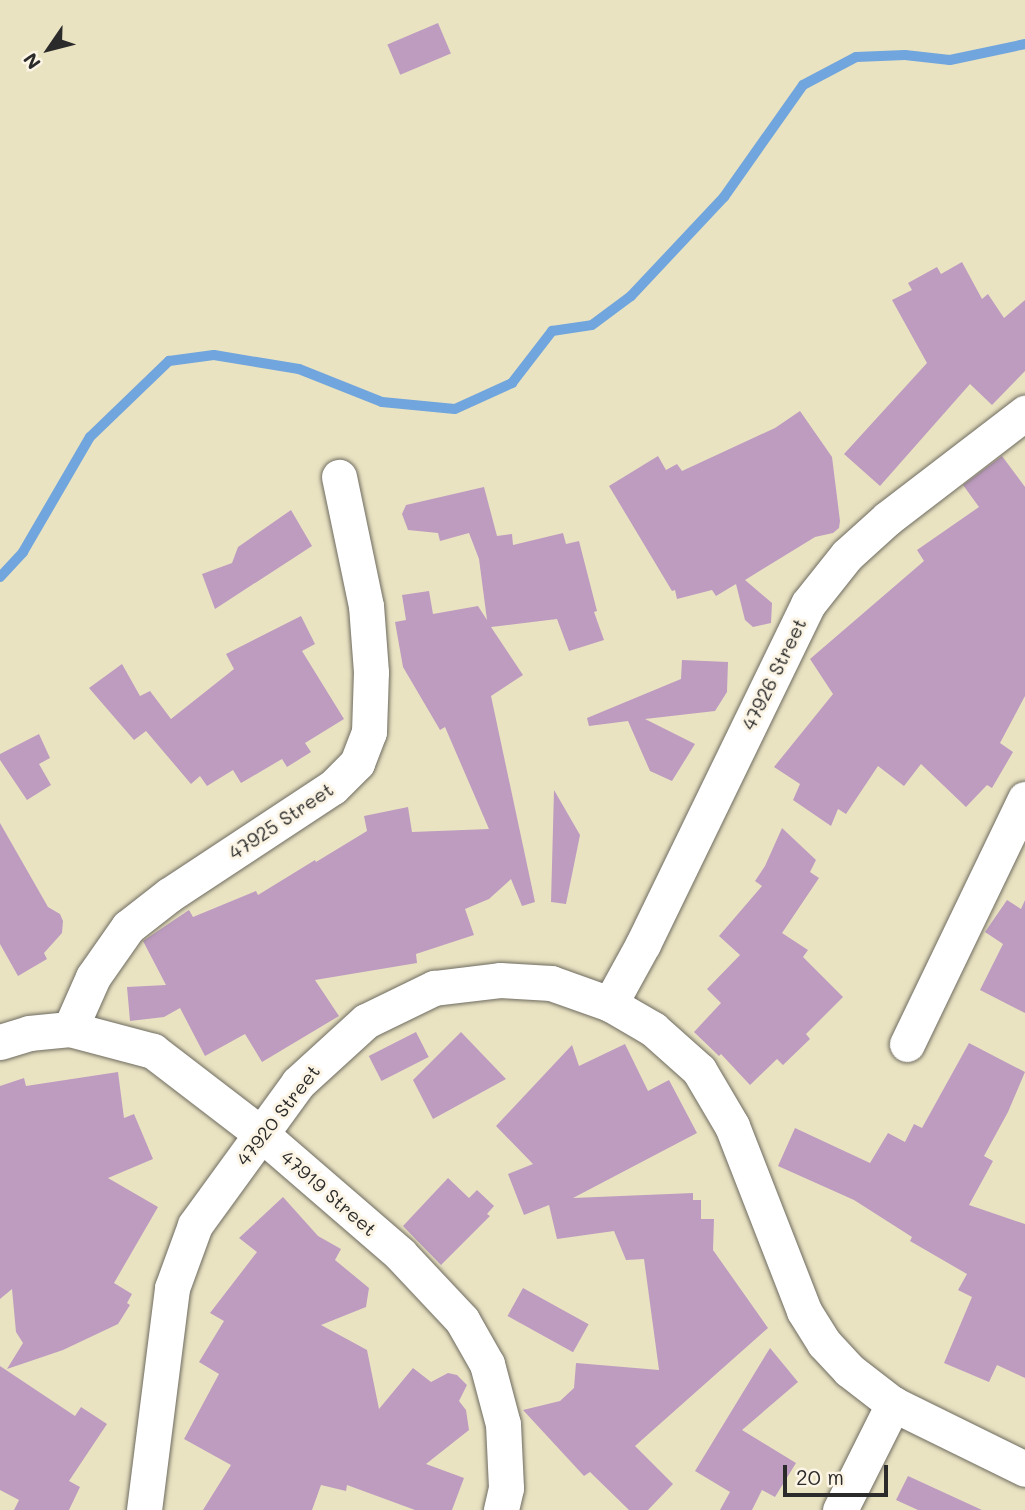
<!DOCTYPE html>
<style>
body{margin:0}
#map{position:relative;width:1025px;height:1510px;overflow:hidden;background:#eae3c2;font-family:Mali,sans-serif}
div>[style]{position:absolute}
.stream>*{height:10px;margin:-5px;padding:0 5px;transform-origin:5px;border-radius:5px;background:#70a5dd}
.building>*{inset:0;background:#bd9cc0;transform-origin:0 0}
.roads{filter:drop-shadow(0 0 2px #6e6b60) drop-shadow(0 0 2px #6e6b60)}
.minor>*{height:35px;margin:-17.5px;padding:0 17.5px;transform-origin:17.5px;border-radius:17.5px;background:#fff}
span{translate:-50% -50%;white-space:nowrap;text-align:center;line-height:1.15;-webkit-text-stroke:6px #fcf5e5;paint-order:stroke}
.street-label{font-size:19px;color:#2b2b2b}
.north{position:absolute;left:14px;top:14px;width:70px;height:70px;-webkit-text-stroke:5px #fcf5e5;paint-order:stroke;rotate:235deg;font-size:19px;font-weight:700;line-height:28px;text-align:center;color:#2b2b2b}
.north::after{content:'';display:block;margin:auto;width:24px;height:32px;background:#2b2b2b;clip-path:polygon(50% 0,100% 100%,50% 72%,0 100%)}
.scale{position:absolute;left:783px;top:1465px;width:105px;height:32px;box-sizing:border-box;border:4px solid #2b2b2b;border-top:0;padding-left:9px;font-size:21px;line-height:24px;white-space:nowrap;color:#2b2b2b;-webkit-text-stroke:5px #fcf5e5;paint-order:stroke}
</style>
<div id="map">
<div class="stream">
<i style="left:0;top:577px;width:34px;rotate:-47deg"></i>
<i style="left:23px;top:552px;width:133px;rotate:-59.8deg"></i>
<i style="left:90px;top:437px;width:110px;rotate:-43.9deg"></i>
<i style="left:169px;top:361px;width:45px;rotate:-7.6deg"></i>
<i style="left:214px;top:355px;width:86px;rotate:9.4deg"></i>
<i style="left:299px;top:369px;width:89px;rotate:21.7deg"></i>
<i style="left:382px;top:402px;width:73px;rotate:5.5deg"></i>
<i style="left:455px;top:409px;width:63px;rotate:-24.5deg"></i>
<i style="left:512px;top:383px;width:66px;rotate:-52.4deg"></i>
<i style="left:552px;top:331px;width:40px;rotate:-8.5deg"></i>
<i style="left:592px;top:325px;width:49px;rotate:-36.6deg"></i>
<i style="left:631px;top:296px;width:136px;rotate:-46.8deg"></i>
<i style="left:724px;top:197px;width:137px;rotate:-54.8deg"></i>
<i style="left:803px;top:85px;width:60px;rotate:-27.8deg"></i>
<i style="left:856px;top:57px;width:49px;rotate:-2.3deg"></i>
<i style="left:905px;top:55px;width:45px;rotate:6.3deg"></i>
<i style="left:950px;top:60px;width:77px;rotate:-12deg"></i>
</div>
<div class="building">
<i style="left:438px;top:23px;width:33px;height:55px;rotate:67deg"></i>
<i style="clip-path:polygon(962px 262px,982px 299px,988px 294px,1004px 318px,1025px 300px,1025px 371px,992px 405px,970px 384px,880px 486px,844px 454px,927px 363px,892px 300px,912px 290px,908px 283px,937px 267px,941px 274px)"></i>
<i style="clip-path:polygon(800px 411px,832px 457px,840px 521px,839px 528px,833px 533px,815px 537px,745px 580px,772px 603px,771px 623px,753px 627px,745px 620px,736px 584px,716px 596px,712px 590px,677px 599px,675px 590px,672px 591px,609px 486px,658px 456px,666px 470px,677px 464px,682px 471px,775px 428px)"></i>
<i style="clip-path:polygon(1002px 456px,1025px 487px,1025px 696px,1000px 743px,1013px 752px,992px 788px,987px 785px,966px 807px,921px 764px,904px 786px,878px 766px,846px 814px,838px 809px,831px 826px,793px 800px,800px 784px,774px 767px,833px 694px,810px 659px,924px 561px,917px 550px,979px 507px,963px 485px)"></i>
<i style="clip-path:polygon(484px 487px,497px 536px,512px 534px,513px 545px,563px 533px,566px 544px,579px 541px,597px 611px,594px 612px,604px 640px,569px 651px,557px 619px,491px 627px,523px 675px,491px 696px,535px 902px,522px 906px,511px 879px,489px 899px,465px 909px,474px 935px,416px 954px,417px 963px,315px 980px,339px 1016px,262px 1062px,245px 1034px,205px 1056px,180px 1008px,164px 1017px,130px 1021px,127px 987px,166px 985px,143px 941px,189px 910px,193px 917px,256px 891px,258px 895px,315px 860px,316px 862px,367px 831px,364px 816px,408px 807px,412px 832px,489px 829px,445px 727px,440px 730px,403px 667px,395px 622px,406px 620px,402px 595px,429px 591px,433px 614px,478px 606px,487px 620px,479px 559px,469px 533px,440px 541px,438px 533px,408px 530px,402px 514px,406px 505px)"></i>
<i style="clip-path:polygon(291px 510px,312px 546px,215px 609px,202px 574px,232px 563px,238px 547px)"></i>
<i style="clip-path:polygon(301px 616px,315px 644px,302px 651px,344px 719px,305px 743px,311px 752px,287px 767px,282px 759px,241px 783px,233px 770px,207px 786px,200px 776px,191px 784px,146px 731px,134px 740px,89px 688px,122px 664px,140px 696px,150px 691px,171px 719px,234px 669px,226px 654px)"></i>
<i style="clip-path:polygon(682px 660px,728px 662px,727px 692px,715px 711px,645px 719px,695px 744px,672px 781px,650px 771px,628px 721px,589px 726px,587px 718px,681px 679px)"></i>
<i style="clip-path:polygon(39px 734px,50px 758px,39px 764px,51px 785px,27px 800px,0 760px,0 754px)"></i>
<i style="clip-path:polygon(554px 790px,580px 835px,566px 904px,551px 902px)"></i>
<i style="clip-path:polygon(0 823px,48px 907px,60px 914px,63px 921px,62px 933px,44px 953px,47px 959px,18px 976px,0 944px)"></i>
<i style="clip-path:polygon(782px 828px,816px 860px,810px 872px,819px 878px,782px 933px,808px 950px,803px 957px,843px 997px,806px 1034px,810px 1039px,783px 1065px,777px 1059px,750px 1085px,721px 1054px,719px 1056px,694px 1032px,721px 1003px,707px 989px,740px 955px,719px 936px,762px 886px,755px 881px,765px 866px)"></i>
<i style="clip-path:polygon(1007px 900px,1021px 909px,1025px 900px,1025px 1013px,980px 990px,1003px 944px,985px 932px)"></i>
<i style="left:416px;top:1032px;width:28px;height:53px;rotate:63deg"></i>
<i style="clip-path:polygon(461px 1032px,506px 1079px,433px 1119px,413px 1080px)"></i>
<i style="clip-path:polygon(969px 1043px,1025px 1072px,1008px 1112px,984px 1156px,993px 1161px,969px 1205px,1025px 1224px,1025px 1378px,997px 1365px,989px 1382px,944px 1363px,972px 1297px,958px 1290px,967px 1274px,910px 1241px,912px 1237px,854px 1200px,778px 1166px,795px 1128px,870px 1163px,888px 1133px,905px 1142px,914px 1124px,922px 1128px)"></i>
<i style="clip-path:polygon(625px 1044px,648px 1091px,669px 1080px,697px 1133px,573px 1198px,693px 1193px,693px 1200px,701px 1200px,701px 1219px,714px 1219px,713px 1250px,768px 1328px,635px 1446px,673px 1484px,648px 1510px,629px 1510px,590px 1472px,584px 1476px,523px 1410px,560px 1401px,574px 1388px,576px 1363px,659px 1370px,644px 1259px,626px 1260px,614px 1231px,557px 1239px,549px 1205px,524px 1215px,508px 1174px,533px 1164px,496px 1126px,572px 1045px,579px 1066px)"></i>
<i style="clip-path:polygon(118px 1072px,124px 1118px,134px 1114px,153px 1159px,108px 1178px,158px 1207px,114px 1283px,132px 1294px,127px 1303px,130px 1305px,118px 1324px,63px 1350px,7px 1369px,23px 1343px,16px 1332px,12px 1289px,0 1299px,0 1086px,24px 1078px,26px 1086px)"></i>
<i style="clip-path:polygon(448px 1178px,469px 1198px,477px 1190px,494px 1206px,487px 1214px,490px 1216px,441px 1265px,403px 1226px)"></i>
<i style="clip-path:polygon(283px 1197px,318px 1236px,341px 1249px,335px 1260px,369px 1288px,366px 1307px,321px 1325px,367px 1350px,379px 1409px,413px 1368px,431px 1382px,448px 1373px,457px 1375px,467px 1385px,459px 1401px,466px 1410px,469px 1430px,426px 1464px,464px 1478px,452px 1510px,415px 1510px,347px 1485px,346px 1491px,321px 1485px,312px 1510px,203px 1510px,231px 1465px,184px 1439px,219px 1374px,199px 1362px,224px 1321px,210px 1313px,257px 1252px,239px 1238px)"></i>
<i style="left:523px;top:1288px;width:75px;height:32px;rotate:29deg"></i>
<i style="clip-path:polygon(770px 1348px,798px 1382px,742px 1430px,796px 1463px,775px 1497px,762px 1490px,752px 1510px,720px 1510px,730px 1492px,695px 1471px)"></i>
<i style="clip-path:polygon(0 1366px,75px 1416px,81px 1407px,107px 1424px,69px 1481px,80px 1487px,69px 1510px,14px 1510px,19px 1500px,0 1490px)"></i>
<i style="clip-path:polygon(908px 1476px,982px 1510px,918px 1510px,896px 1500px)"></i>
</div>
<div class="roads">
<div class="minor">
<i style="left:610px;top:1004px;width:68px;rotate:-61.2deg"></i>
<i style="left:643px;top:944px;width:378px;rotate:-64.1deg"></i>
<i style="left:808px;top:604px;width:63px;rotate:-51.5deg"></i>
<i style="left:847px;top:555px;width:55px;rotate:-42.1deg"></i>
<i style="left:888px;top:518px;width:173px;rotate:-37.5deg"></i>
<i style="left:70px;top:1029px;width:57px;rotate:-66.1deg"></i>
<i style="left:93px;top:977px;width:61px;rotate:-55deg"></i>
<i style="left:128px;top:927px;width:52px;rotate:-38deg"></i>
<i style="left:169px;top:895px;width:196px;rotate:-33.4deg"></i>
<i style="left:333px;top:787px;width:34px;rotate:-45deg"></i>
<i style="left:357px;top:763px;width:33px;rotate:-69deg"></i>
<i style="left:369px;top:732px;width:60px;rotate:-88.1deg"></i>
<i style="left:371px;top:672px;width:66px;rotate:-94.3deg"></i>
<i style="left:366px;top:606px;width:132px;rotate:-101.8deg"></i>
<i style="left:0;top:1042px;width:30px;rotate:-17deg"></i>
<i style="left:29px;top:1033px;width:41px;rotate:-5.6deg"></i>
<i style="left:70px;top:1029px;width:86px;rotate:14.8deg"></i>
<i style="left:153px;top:1051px;width:135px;rotate:37.5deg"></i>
<i style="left:260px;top:1133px;width:185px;rotate:40.8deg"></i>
<i style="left:400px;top:1254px;width:91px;rotate:46.8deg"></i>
<i style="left:462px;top:1320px;width:51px;rotate:60.4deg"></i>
<i style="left:487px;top:1364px;width:62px;rotate:75.1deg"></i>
<i style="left:503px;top:1424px;width:64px;rotate:87.3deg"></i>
<i style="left:506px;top:1488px;width:23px;rotate:103deg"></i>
<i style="left:907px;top:1044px;width:272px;rotate:-64.3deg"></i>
<i style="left:144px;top:1510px;width:224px;rotate:-82.8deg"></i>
<i style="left:172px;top:1288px;width:67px;rotate:-69.9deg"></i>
<i style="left:195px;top:1225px;width:175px;rotate:-54deg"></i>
<i style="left:298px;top:1083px;width:92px;rotate:-42.4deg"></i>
<i style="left:366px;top:1021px;width:76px;rotate:-25.9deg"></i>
<i style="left:434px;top:988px;width:66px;rotate:-6.9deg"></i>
<i style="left:500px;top:980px;width:51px;rotate:3.4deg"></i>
<i style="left:551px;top:983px;width:63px;rotate:19.6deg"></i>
<i style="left:610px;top:1004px;width:50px;rotate:30.2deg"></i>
<i style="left:653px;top:1029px;width:62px;rotate:41.7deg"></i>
<i style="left:699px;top:1070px;width:65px;rotate:59.5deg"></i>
<i style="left:732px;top:1126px;width:199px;rotate:68.7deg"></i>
<i style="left:804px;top:1311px;width:38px;rotate:58deg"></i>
<i style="left:824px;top:1343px;width:37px;rotate:47deg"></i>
<i style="left:849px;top:1370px;width:56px;rotate:37.7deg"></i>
<i style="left:893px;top:1404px;width:147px;rotate:26.2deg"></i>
<i style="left:840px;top:1510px;width:119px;rotate:-63.4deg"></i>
</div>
</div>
<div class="street-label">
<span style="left:774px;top:674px;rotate:-64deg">47926 Street</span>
<span style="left:281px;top:821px;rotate:-34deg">47925 Street</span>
<span style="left:278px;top:1115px;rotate:-52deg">47920 Street</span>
<span style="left:329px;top:1193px;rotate:41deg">47919 Street</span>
</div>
<div class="north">N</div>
<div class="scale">20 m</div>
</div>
